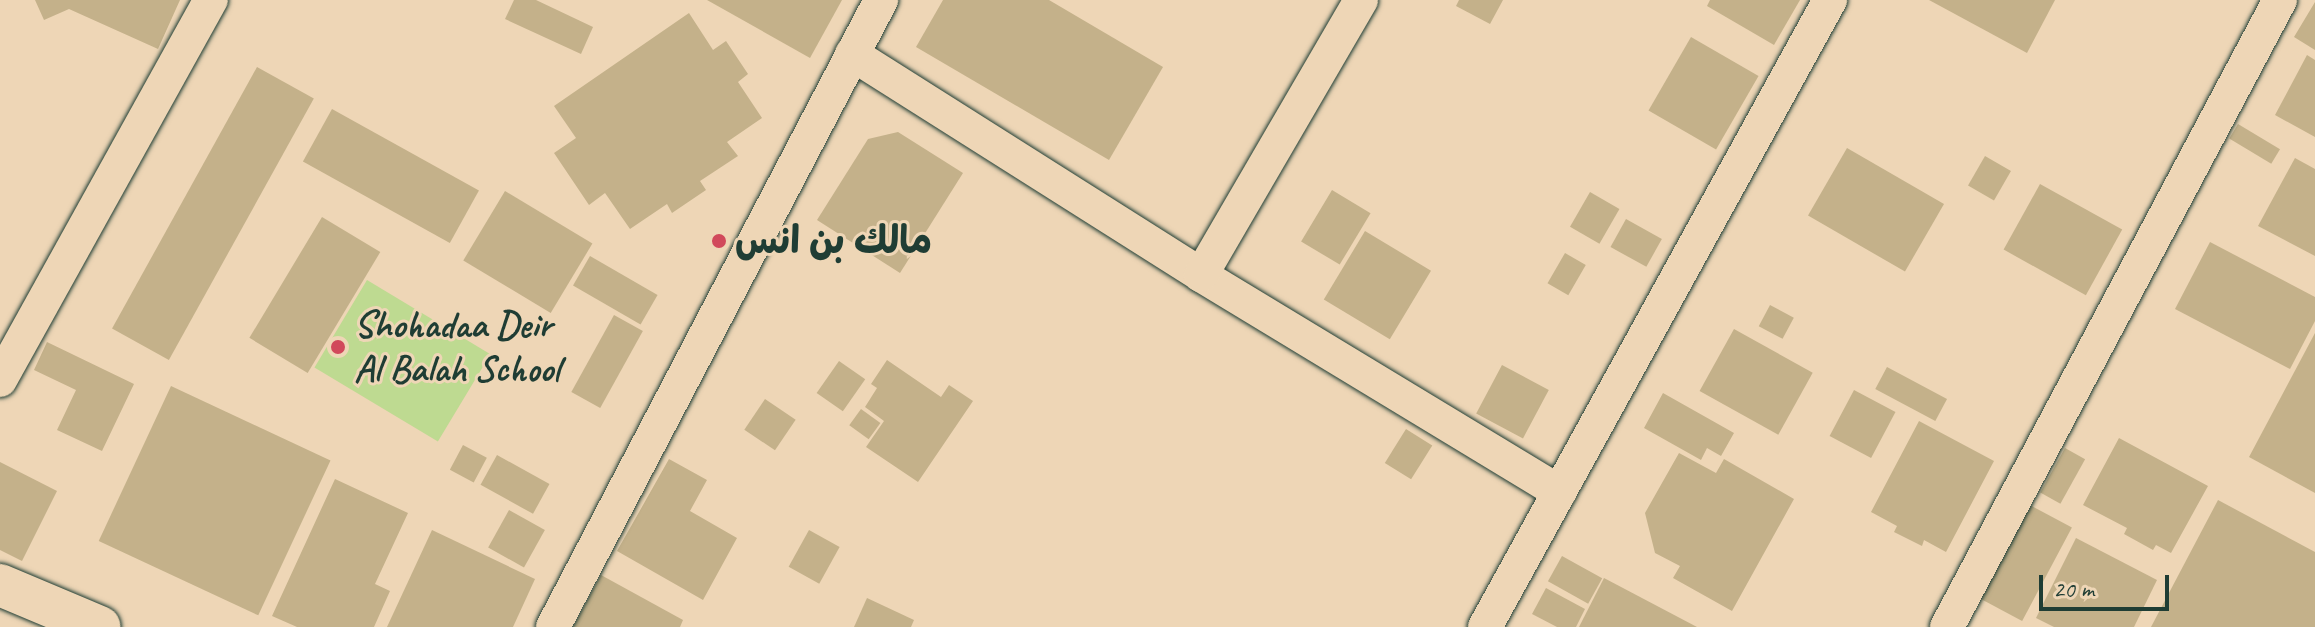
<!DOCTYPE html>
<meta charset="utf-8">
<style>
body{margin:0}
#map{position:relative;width:2315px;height:627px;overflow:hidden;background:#eed6b6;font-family:Caveat,"Playpen Sans Arabic",sans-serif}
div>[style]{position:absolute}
.green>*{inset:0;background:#beda91;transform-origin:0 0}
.building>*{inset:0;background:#c4b18a;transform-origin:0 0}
.roads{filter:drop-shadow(0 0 2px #1f3d34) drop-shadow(0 0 2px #1f3d34)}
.minor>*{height:34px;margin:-17px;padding:0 17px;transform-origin:17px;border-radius:17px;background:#eed6b6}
.tertiary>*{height:42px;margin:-21px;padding:0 21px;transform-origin:21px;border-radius:21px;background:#eed6b6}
.dots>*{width:22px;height:22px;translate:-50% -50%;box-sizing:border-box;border:4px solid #eed6b6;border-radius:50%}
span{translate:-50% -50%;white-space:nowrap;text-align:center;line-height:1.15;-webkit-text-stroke:6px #eed6b6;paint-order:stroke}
.poi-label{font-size:38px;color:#1f3d34;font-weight:700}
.left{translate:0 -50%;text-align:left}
.scale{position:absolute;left:2039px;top:575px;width:130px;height:36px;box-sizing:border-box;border:4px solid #1f3d34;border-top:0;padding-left:10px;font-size:24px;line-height:28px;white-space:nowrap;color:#1f3d34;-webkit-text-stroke:6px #eed6b6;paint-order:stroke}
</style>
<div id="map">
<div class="green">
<i style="left:367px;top:280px;width:144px;height:102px;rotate:31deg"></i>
</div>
<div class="building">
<i style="clip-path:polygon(35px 0,180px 0,158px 49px,69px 9px,44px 20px)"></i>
<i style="clip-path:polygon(514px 0,536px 0,593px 27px,581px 54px,505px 19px)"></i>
<i style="clip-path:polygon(707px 0,842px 0,810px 58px)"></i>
<i style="clip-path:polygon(943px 0,1049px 0,1163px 67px,1109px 160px,916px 47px)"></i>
<i style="clip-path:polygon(1459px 0,1503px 0,1490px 24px,1456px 6px)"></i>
<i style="clip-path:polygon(1710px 0,1800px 0,1774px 45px,1707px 6px)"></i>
<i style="clip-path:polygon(1929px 0,2055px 0,2027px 53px)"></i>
<i style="clip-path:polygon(2315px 2px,2315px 50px,2294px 37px)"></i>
<i style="clip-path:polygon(689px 13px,713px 50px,726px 41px,748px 74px,738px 82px,762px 118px,727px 142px,738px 156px,700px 181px,706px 190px,672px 213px,667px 204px,630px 229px,605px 193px,589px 205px,554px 153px,576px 138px,554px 106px)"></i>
<i style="left:1691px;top:37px;width:78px;height:85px;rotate:30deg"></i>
<i style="clip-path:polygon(2307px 55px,2315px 60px,2315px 137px,2275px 115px)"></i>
<i style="left:257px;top:67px;width:65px;height:299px;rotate:29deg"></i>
<i style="left:332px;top:109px;width:168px;height:60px;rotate:29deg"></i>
<i style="left:2238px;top:124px;width:49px;height:17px;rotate:31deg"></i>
<i style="clip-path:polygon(898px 132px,963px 173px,900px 273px,817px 220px,868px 139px)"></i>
<i style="left:1847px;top:148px;width:112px;height:78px;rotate:30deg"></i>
<i style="left:1985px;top:156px;width:30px;height:34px;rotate:30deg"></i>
<i style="clip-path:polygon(2295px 158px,2315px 169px,2315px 256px,2258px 226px)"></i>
<i style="left:2040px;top:184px;width:94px;height:75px;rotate:29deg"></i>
<i style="left:1332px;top:190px;width:45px;height:60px;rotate:31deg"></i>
<i style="left:505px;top:191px;width:102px;height:81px;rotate:31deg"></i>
<i style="left:1590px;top:192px;width:34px;height:40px;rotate:30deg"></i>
<i style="left:322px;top:217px;width:68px;height:141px;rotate:31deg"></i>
<i style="left:1626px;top:219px;width:41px;height:32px;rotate:29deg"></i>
<i style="left:1365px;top:231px;width:77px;height:80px;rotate:31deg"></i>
<i style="clip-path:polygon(2210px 242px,2315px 297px,2315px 321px,2290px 369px,2175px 309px)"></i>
<i style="left:1565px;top:253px;width:24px;height:35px;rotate:30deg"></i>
<i style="left:590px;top:256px;width:78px;height:34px;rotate:30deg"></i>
<i style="left:1770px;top:305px;width:27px;height:24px;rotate:28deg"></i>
<i style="left:614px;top:315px;width:33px;height:88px;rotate:29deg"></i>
<i style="left:1734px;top:329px;width:90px;height:71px;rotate:29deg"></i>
<i style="clip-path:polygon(2315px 333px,2315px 493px,2249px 457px)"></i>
<i style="clip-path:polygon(47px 342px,134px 384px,102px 451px,57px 430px,76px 390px,34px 370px)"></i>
<i style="clip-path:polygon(887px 360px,941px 397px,949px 385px,973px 401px,918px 482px,866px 447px,884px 421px,865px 407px,877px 388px,871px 384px)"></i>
<i style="left:839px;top:361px;width:32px;height:39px;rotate:35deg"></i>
<i style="left:1502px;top:365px;width:53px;height:55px;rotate:28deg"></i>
<i style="left:1887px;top:367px;width:68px;height:25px;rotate:28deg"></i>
<i style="left:171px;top:386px;width:176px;height:171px;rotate:25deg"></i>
<i style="left:1854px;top:390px;width:47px;height:52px;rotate:28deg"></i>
<i style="clip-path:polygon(1663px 393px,1734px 433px,1721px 456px,1707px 448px,1701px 460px,1644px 428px)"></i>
<i style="left:765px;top:399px;width:37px;height:37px;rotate:34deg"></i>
<i style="left:861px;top:409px;width:24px;height:20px;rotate:36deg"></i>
<i style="clip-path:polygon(1919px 421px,1994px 461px,1946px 552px,1924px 540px,1922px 546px,1894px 532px,1897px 526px,1871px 512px)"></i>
<i style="left:1406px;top:429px;width:31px;height:40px;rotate:32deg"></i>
<i style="clip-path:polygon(2119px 438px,2208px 486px,2171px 553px,2156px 545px,2153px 550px,2124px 534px,2127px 528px,2083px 505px)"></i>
<i style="left:463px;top:445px;width:27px;height:28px;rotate:28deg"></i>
<i style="left:2065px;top:448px;width:23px;height:51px;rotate:29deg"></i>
<i style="clip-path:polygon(1679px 453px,1716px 473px,1724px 459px,1794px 499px,1732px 611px,1673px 578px,1680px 566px,1655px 553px,1645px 513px)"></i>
<i style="left:497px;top:455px;width:60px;height:34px;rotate:29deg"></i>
<i style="clip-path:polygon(669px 459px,707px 480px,690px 511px,737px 538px,703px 600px,617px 551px)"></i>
<i style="clip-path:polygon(0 462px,57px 491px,22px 561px,0 550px)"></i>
<i style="clip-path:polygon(335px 479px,408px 513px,375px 584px,390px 591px,374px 627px,297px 627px,272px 616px)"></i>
<i style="clip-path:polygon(2218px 500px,2315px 552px,2315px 627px,2151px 627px)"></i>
<i style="left:2026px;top:503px;width:52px;height:106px;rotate:28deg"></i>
<i style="left:509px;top:510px;width:41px;height:43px;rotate:29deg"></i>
<i style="clip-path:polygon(432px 530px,535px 579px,513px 627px,387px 627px)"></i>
<i style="left:809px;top:530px;width:35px;height:42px;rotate:29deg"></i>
<i style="clip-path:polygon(2076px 538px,2157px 580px,2134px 627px,2054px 627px,2036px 618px)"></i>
<i style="left:1562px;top:556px;width:46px;height:29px;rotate:29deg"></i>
<i style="clip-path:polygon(601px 575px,683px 620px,680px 627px,573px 627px)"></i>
<i style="clip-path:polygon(1604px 578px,1697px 627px,1579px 627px)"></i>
<i style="clip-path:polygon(1546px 588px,1585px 609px,1576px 627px,1557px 627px,1532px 614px)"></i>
<i style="clip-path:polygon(867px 598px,914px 620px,911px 627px,854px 627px)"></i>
</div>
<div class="roads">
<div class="minor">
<i style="left:852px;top:54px;width:413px;rotate:32.3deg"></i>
<i style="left:1201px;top:275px;width:419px;rotate:31.2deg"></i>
<i style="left:1201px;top:275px;width:318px;rotate:-59.8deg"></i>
<i style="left:0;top:380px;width:435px;rotate:-61deg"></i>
<i style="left:553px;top:627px;width:708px;rotate:-62.38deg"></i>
<i style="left:1485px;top:627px;width:716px;rotate:-61.18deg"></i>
<i style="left:1947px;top:627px;width:710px;rotate:-62.03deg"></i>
</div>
<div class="tertiary">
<i style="left:0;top:585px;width:108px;rotate:22.8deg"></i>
</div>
</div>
<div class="dots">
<i style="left:719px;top:241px;background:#d1495b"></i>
<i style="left:338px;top:347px;background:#d1495b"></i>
</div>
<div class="poi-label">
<span class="left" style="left:735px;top:241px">مالك بن انس</span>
<span class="left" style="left:354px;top:347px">Shohadaa Deir<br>Al Balah School</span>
</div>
<div class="scale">20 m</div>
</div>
